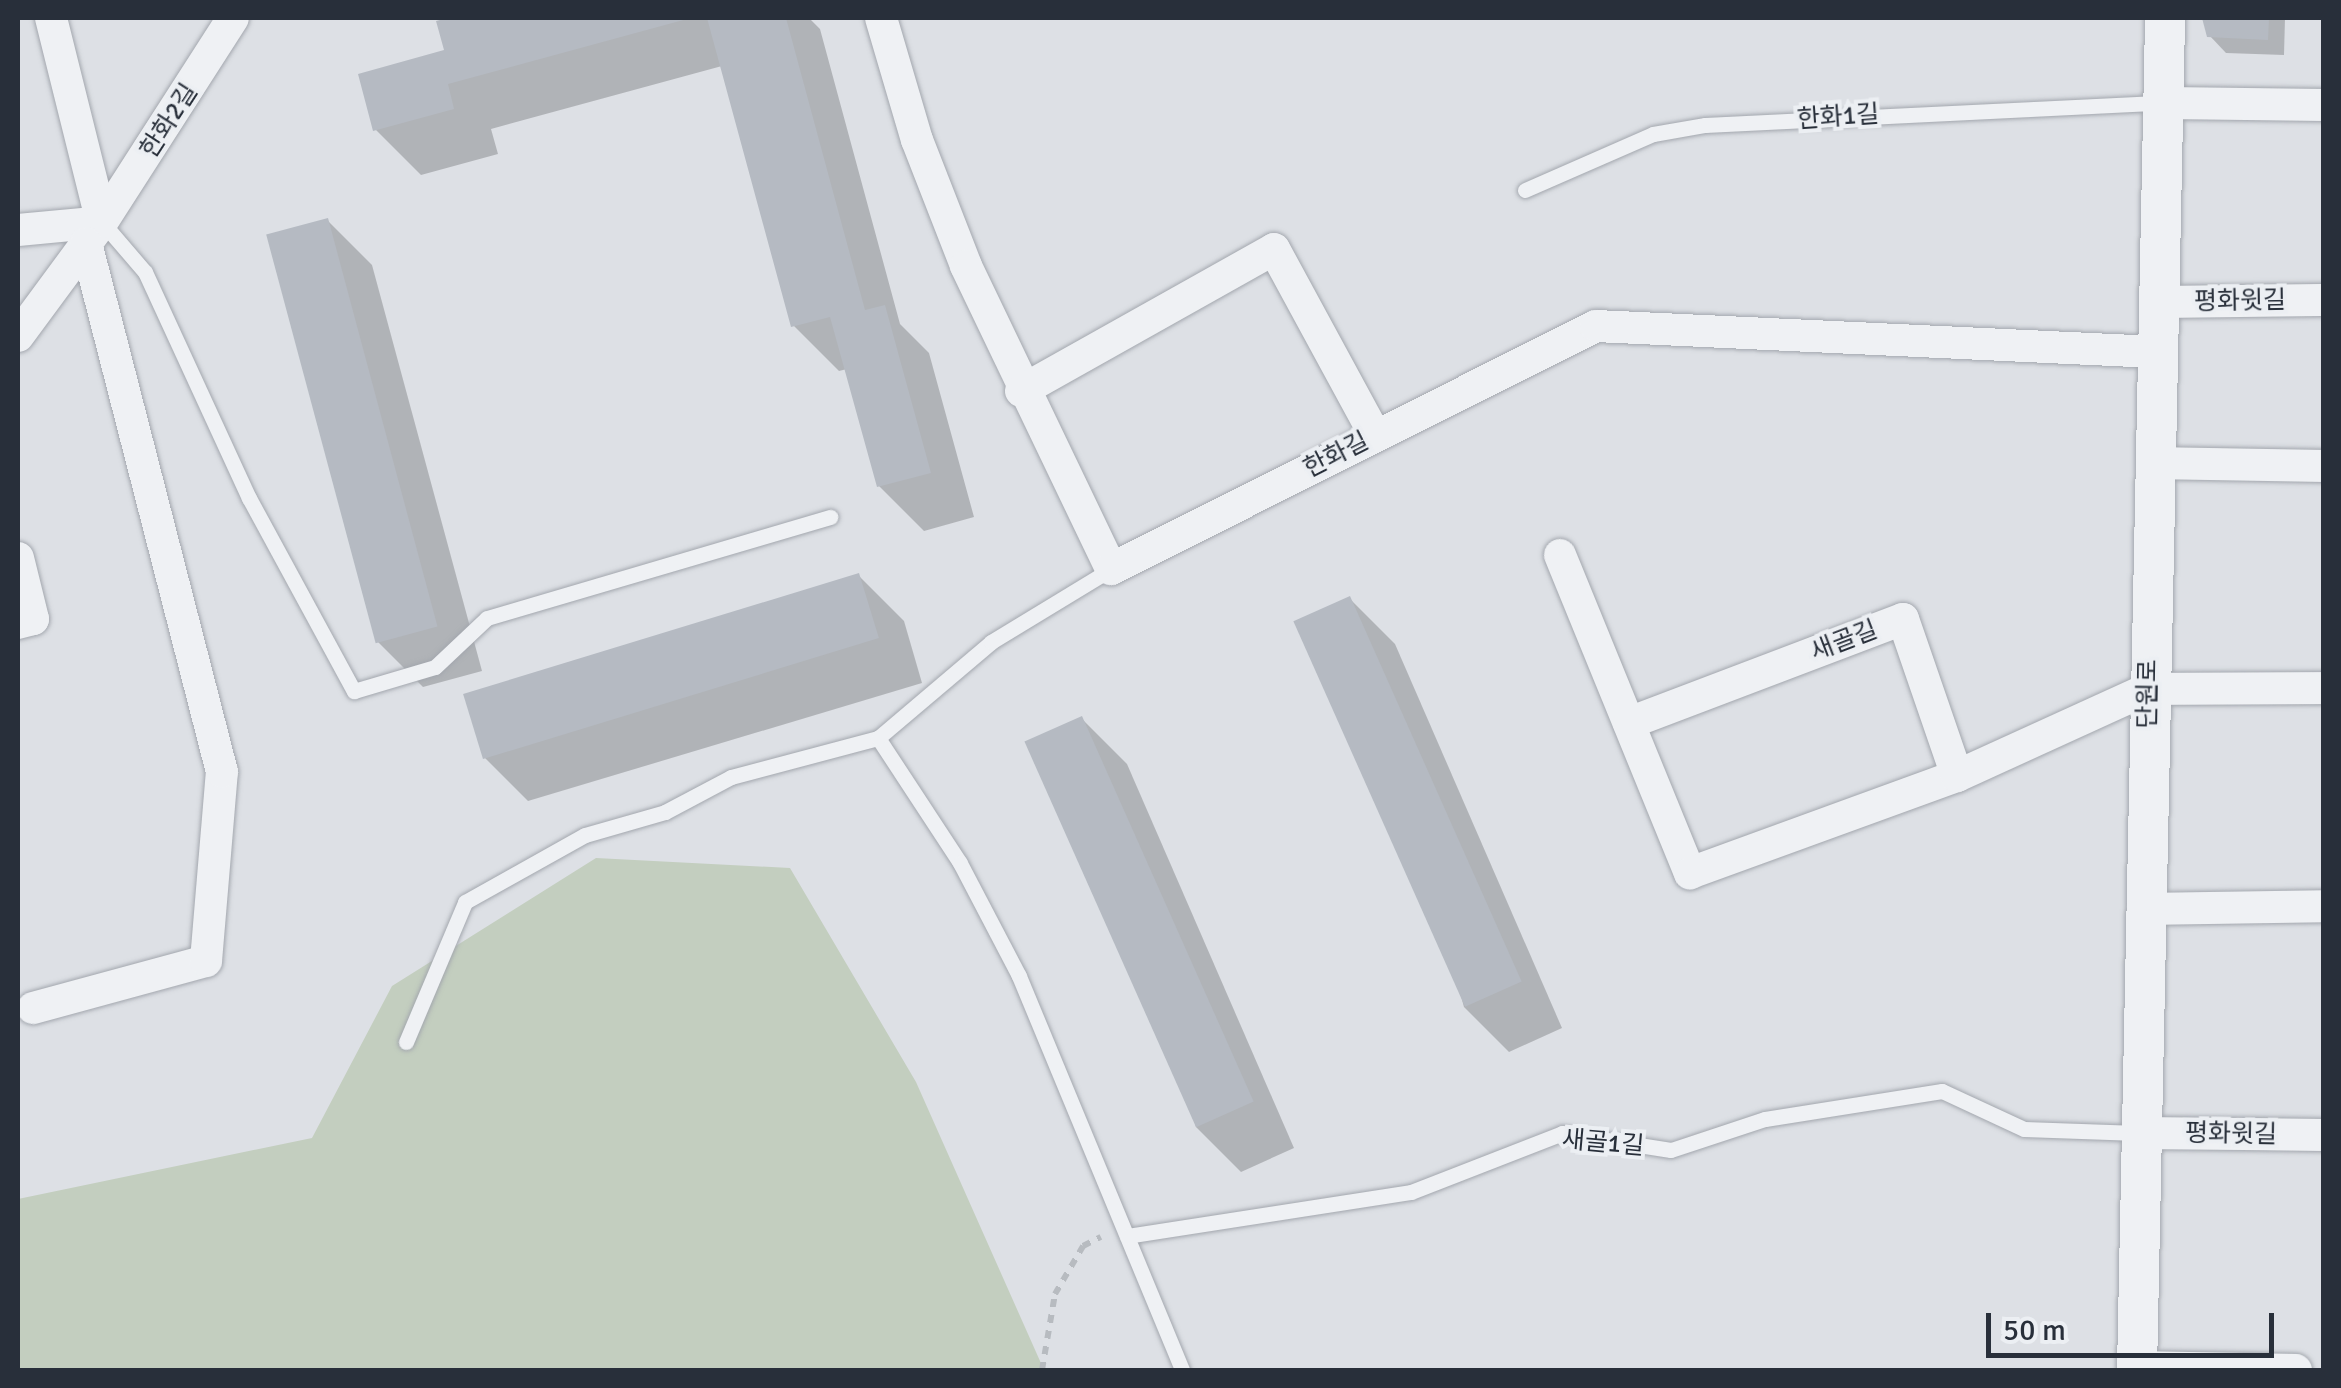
<!DOCTYPE html>
<meta charset="utf-8">
<style>
body{margin:0}
#map{position:relative;width:2341px;height:1388px;overflow:hidden;background:#dde0e5;font-family:Signika,"Noto Sans KR",sans-serif}
div>[style]{position:absolute}
.green>*{inset:0;background:#c3cebf}
.shadow>*{inset:0;background:#0003}
.building>*{inset:0;background:#b5bac2;transform-origin:0 0}
.path>*{height:6px;margin-top:-3px;transform-origin:0;background:repeating-linear-gradient(90deg,#b7bbc0 0 8px,transparent 0 16px)}
.roads{filter:drop-shadow(0 0 2px #a3a7ae) drop-shadow(0 0 2px #a3a7ae)}
.service>*{height:15px;margin:-7.5px;padding:0 7.5px;transform-origin:7.5px;border-radius:7.5px;background:#eff1f4}
.minor>*{height:32px;margin:-16px;padding:0 16px;transform-origin:16px;border-radius:16px;background:#eff1f4}
.tertiary>*{height:40px;margin:-20px;padding:0 20px;transform-origin:20px;border-radius:20px;background:#eff1f4}
span{translate:-50% -50%;white-space:nowrap;text-align:center;line-height:1.15;-webkit-text-stroke:8px #eceff3;paint-order:stroke}
.street-label{font-size:25px;color:#282f3a}
.frame{position:absolute;inset:0;border:20px solid #282f3a;pointer-events:none}
.scale{position:absolute;left:1986px;top:1313px;width:288px;height:45px;box-sizing:border-box;border:5px solid #282f3a;border-top:0;padding-left:12px;font-size:30px;line-height:35px;white-space:nowrap;color:#282f3a;-webkit-text-stroke:8px #eceff3;paint-order:stroke}
</style>
<div id="map">
<div class="green">
<i style="clip-path:polygon(596px 858px,790px 868px,916px 1082px,1044px 1370px,18px 1370px,18px 1199px,312px 1138px,392px 986px)"></i>
</div>
<div class="shadow">
<i style="clip-path:polygon(457px 18px,809px 18px,820px 29px,900px 324px,929px 353px,974px 517px,924px 531px,879px 486px,847px 369px,839px 371px,794px 326px,722px 66px,491px 129px,498px 154px,421px 175px,376px 130px,448px 52px,439px 22px)"></i>
<i style="clip-path:polygon(2205px 18px,2285px 18px,2284px 55px,2226px 53px,2209px 35px)"></i>
<i style="clip-path:polygon(327px 220px,372px 265px,482px 671px,423px 687px,378px 642px)"></i>
<i style="clip-path:polygon(859px 576px,904px 621px,922px 683px,528px 801px,483px 756px)"></i>
<i style="clip-path:polygon(1350px 599px,1395px 644px,1562px 1028px,1509px 1052px,1464px 1007px)"></i>
<i style="clip-path:polygon(1082px 719px,1127px 764px,1294px 1148px,1241px 1172px,1196px 1127px)"></i>
</div>
<div class="building">
<i style="clip-path:polygon(448px 18px,687px 18px,687px 19px,448px 84px,454px 109px,373px 131px,358px 74px,444px 50px,436px 21px)"></i>
<i style="clip-path:polygon(707px 18px,786px 18px,865px 310px,885px 305px,931px 473px,877px 487px,830px 317px,791px 327px)"></i>
<i style="clip-path:polygon(2202px 18px,2269px 18px,2268px 40px,2207px 37px)"></i>
<i style="left:328px;top:218px;width:423px;height:64px;rotate:75deg"></i>
<i style="left:859px;top:573px;width:68px;height:414px;rotate:73deg"></i>
<i style="left:1350px;top:596px;width:422px;height:62px;rotate:66deg"></i>
<i style="left:1082px;top:716px;width:422px;height:63px;rotate:66deg"></i>
</div>
<div class="path">
<i style="left:1042px;top:1370px;width:77px;rotate:-80.3deg"></i>
<i style="left:1055px;top:1294px;width:56px;rotate:-59.7deg"></i>
<i style="left:1083px;top:1246px;width:20px;rotate:-27deg"></i>
</div>
<div class="roads">
<div class="service">
<i style="left:1525px;top:190px;width:140px;rotate:-23.6deg"></i>
<i style="left:1653px;top:134px;width:53px;rotate:-9.8deg"></i>
<i style="left:1705px;top:125px;width:458px;rotate:-2.8deg"></i>
<i style="left:102px;top:222px;width:66px;rotate:49.3deg"></i>
<i style="left:145px;top:272px;width:249px;rotate:65.3deg"></i>
<i style="left:249px;top:498px;width:220px;rotate:61.5deg"></i>
<i style="left:354px;top:691px;width:84px;rotate:-16.5deg"></i>
<i style="left:435px;top:667px;width:71px;rotate:-43.3deg"></i>
<i style="left:487px;top:618px;width:358px;rotate:-16.4deg"></i>
<i style="left:878px;top:738px;width:149px;rotate:56.7deg"></i>
<i style="left:960px;top:863px;width:127px;rotate:62.4deg"></i>
<i style="left:1019px;top:976px;width:426px;rotate:67.5deg"></i>
<i style="left:406px;top:1042px;width:152px;rotate:-67.1deg"></i>
<i style="left:465px;top:902px;width:137px;rotate:-29.2deg"></i>
<i style="left:585px;top:835px;width:83px;rotate:-16deg"></i>
<i style="left:665px;top:812px;width:75px;rotate:-27.9deg"></i>
<i style="left:731px;top:777px;width:152px;rotate:-14.9deg"></i>
<i style="left:878px;top:738px;width:148px;rotate:-40.3deg"></i>
<i style="left:991px;top:642px;width:140px;rotate:-31.3deg"></i>
<i style="left:1127px;top:1236px;width:287px;rotate:-8.8deg"></i>
<i style="left:1411px;top:1192px;width:162px;rotate:-21.3deg"></i>
<i style="left:1562px;top:1133px;width:110px;rotate:8.9deg"></i>
<i style="left:1671px;top:1150px;width:99px;rotate:-18.3deg"></i>
<i style="left:1765px;top:1119px;width:179px;rotate:-9deg"></i>
<i style="left:1942px;top:1091px;width:90px;rotate:24.9deg"></i>
<i style="left:2024px;top:1129px;width:114px;rotate:2deg"></i>
</div>
<div class="minor">
<i style="left:51px;top:18px;width:210px;rotate:76deg"></i>
<i style="left:881px;top:18px;width:127px;rotate:73.6deg"></i>
<i style="left:917px;top:140px;width:135px;rotate:68.7deg"></i>
<i style="left:966px;top:266px;width:336px;rotate:64.4deg"></i>
<i style="left:1111px;top:569px;width:542px;rotate:-26.61deg"></i>
<i style="left:1596px;top:326px;width:561px;rotate:2.66deg"></i>
<i style="left:2162px;top:103px;width:162px;rotate:0.7deg"></i>
<i style="left:18px;top:230px;width:84px;rotate:-5.4deg"></i>
<i style="left:2157px;top:302px;width:167px;rotate:-0.7deg"></i>
<i style="left:18px;top:336px;width:142px;rotate:-53.6deg"></i>
<i style="left:102px;top:222px;width:242px;rotate:-57.3deg"></i>
<i style="left:1021px;top:391px;width:290px;rotate:-29.3deg"></i>
<i style="left:1274px;top:249px;width:212px;rotate:61.5deg"></i>
<i style="left:2153px;top:463px;width:171px;rotate:1deg"></i>
<i style="left:1560px;top:555px;width:344px;rotate:67.8deg"></i>
<i style="left:1690px;top:873px;width:284px;rotate:-20deg"></i>
<i style="left:1957px;top:776px;width:210px;rotate:-24.5deg"></i>
<i style="left:2148px;top:689px;width:176px;rotate:-0.3deg"></i>
<i style="left:18px;top:558px;width:63px;rotate:76.2deg"></i>
<i style="left:33px;top:619px;width:16px;rotate:165deg"></i>
<i style="left:1629px;top:723px;width:293px;rotate:-20.8deg"></i>
<i style="left:1903px;top:619px;width:166px;rotate:71deg"></i>
<i style="left:2143px;top:909px;width:181px;rotate:-0.9deg"></i>
<i style="left:33px;top:1008px;width:179px;rotate:-15.2deg"></i>
<i style="left:206px;top:961px;width:190px;rotate:-85.2deg"></i>
<i style="left:222px;top:772px;width:546px;rotate:-104.42deg"></i>
<i style="left:2138px;top:1133px;width:186px;rotate:0.6deg"></i>
<i style="left:2137px;top:1367px;width:159px;rotate:1.1deg"></i>
</div>
<div class="tertiary">
<i style="left:2137px;top:1370px;width:1352px;rotate:-88.81deg"></i>
</div>
</div>
<div class="street-label">
<span style="left:1838px;top:117px;rotate:-4deg">한화1길</span>
<span style="left:169px;top:121px;rotate:-57deg">한화2길</span>
<span style="left:2240px;top:301px;rotate:-1deg">평화윗길</span>
<span style="left:1336px;top:455px;rotate:-27deg">한화길</span>
<span style="left:1844px;top:641px;rotate:-21deg">새골길</span>
<span style="left:2148px;top:694px;rotate:-89deg">단원로</span>
<span style="left:2231px;top:1134px;rotate:1deg">평화윗길</span>
<span style="left:1603px;top:1143px;rotate:5deg">새골1길</span>
</div>
<div class="frame"></div>
<div class="scale">50 m</div>
</div>
